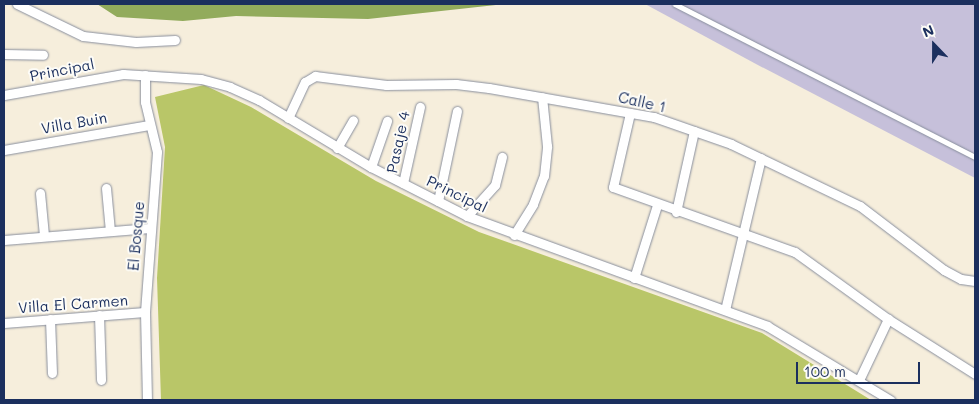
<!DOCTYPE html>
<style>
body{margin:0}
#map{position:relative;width:979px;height:404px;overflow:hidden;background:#f6eedc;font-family:Mali,sans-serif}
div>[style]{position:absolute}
.industrial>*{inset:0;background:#c6c0da}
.green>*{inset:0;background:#b9c668}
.forest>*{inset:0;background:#92ab5c}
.roads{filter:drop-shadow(0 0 1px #888e9d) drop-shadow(0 0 1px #888e9d)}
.service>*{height:4.5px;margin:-2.25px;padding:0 2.25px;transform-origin:2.25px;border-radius:2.25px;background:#fff}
.minor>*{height:9px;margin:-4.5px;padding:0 4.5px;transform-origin:4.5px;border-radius:4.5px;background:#fff}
span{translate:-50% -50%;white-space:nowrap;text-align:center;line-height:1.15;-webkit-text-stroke:4px #fdfcf7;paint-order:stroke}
.street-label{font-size:15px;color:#1b2f5e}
.frame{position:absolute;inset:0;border:5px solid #1b2f5e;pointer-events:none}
.north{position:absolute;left:909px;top:20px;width:50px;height:50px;-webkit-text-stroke:4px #fdfcf7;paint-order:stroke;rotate:338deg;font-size:14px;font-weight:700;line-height:20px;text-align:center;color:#1b2f5e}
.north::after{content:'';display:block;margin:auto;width:18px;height:22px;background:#1b2f5e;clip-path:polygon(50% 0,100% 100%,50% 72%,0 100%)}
.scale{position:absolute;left:796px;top:362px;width:124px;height:22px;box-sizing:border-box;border:2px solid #1b2f5e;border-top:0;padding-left:6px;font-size:15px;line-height:18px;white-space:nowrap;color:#1b2f5e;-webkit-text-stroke:4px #fdfcf7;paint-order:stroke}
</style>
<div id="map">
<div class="industrial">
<i style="clip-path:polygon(645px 4px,975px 4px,975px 178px,756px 64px)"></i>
</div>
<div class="green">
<i style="clip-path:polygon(204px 85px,251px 107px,376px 181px,479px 232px,762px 333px,871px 400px,161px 400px,157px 278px,165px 147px,155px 97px)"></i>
</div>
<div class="forest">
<i style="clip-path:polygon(97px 4px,505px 4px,368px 19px,236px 16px,183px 21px,117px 17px)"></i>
</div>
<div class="roads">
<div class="service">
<i style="left:675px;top:4px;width:337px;rotate:27deg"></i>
</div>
<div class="minor">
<i style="left:17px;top:4px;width:73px;rotate:25.9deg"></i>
<i style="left:83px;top:36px;width:53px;rotate:6.5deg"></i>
<i style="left:136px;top:42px;width:39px;rotate:-3deg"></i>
<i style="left:4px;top:54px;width:39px;rotate:1deg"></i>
<i style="left:145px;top:75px;width:27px;rotate:90deg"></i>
<i style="left:145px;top:102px;width:51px;rotate:76.5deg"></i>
<i style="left:157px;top:152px;width:160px;rotate:94.3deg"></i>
<i style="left:145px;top:312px;width:88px;rotate:88.7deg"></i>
<i style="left:4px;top:95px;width:121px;rotate:-10deg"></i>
<i style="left:123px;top:74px;width:78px;rotate:3.7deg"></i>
<i style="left:201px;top:79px;width:30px;rotate:15deg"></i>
<i style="left:230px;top:87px;width:32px;rotate:24deg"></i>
<i style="left:259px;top:100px;width:131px;rotate:30.9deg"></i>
<i style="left:371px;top:167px;width:108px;rotate:27deg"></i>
<i style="left:467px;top:216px;width:320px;rotate:20.1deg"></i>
<i style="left:767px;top:326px;width:144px;rotate:31deg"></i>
<i style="left:630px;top:113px;width:76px;rotate:102.9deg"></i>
<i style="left:613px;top:187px;width:193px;rotate:19.7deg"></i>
<i style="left:795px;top:252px;width:115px;rotate:35.8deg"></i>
<i style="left:888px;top:319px;width:103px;rotate:32.3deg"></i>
<i style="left:288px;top:118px;width:40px;rotate:-65deg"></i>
<i style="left:305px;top:82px;width:12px;rotate:-31deg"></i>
<i style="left:315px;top:76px;width:72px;rotate:7.2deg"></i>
<i style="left:386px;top:85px;width:70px;rotate:-0.8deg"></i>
<i style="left:456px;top:84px;width:33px;rotate:7deg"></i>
<i style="left:489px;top:88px;width:168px;rotate:10deg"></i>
<i style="left:654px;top:117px;width:82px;rotate:19.3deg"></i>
<i style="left:731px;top:144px;width:143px;rotate:25.7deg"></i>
<i style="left:860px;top:206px;width:106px;rotate:37.3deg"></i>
<i style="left:944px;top:270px;width:19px;rotate:28deg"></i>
<i style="left:961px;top:279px;width:14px;rotate:8deg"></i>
<i style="left:337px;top:148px;width:32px;rotate:-60deg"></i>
<i style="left:4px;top:150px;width:147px;rotate:-9.8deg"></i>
<i style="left:371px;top:167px;width:49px;rotate:-70.8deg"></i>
<i style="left:403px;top:183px;width:78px;rotate:-77.4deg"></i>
<i style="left:106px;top:188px;width:43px;rotate:84.7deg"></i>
<i style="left:40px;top:193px;width:42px;rotate:84.6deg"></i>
<i style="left:438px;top:201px;width:92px;rotate:-78.1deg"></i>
<i style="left:676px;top:212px;width:83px;rotate:-77.5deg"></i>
<i style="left:467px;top:216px;width:42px;rotate:-47.9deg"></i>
<i style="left:495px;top:185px;width:29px;rotate:-76deg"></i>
<i style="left:514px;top:235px;width:36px;rotate:-58deg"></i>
<i style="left:533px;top:204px;width:30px;rotate:-69deg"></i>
<i style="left:544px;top:176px;width:30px;rotate:-84deg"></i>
<i style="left:547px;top:146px;width:49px;rotate:-95.8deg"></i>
<i style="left:4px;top:240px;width:146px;rotate:-4.7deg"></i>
<i style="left:634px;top:278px;width:77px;rotate:-72.5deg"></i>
<i style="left:725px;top:310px;width:156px;rotate:-76.7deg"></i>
<i style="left:99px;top:315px;width:65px;rotate:88.2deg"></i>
<i style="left:50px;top:319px;width:54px;rotate:87.9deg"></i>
<i style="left:4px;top:323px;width:141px;rotate:-4.5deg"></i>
<i style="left:859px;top:380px;width:68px;rotate:-64.6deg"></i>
</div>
</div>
<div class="street-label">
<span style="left:62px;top:70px;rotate:-11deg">Principal</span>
<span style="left:642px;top:102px;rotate:13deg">Calle 1</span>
<span style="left:74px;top:123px;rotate:-10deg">Villa Buin</span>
<span style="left:398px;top:142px;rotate:-78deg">Pasaje 4</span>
<span style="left:457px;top:194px;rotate:26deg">Principal</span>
<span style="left:136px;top:236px;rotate:-85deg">El Bosque</span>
<span style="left:73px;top:304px;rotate:-4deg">Villa El Carmen</span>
</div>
<div class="frame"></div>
<div class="north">N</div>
<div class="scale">100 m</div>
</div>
